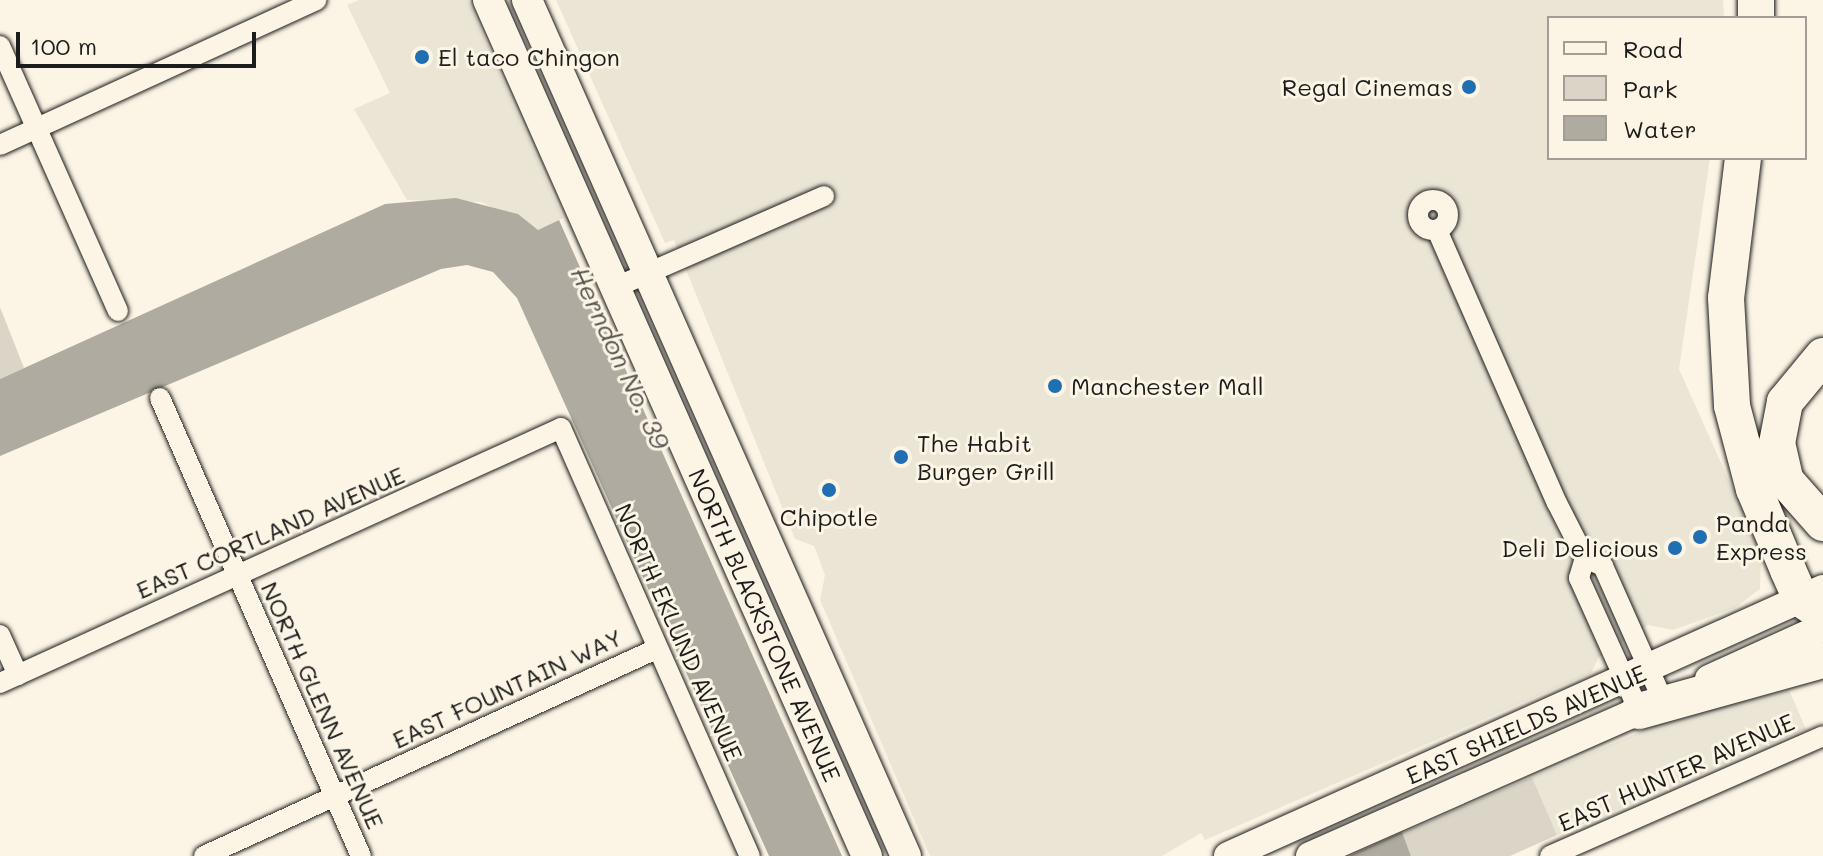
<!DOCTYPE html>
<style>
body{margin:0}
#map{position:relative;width:1823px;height:856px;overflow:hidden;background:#fcf5e5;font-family:Mali,sans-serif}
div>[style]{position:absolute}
.built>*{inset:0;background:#ebe5d6}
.green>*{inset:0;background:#dbd5c8}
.water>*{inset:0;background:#b0aba1}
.roads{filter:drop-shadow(0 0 2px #1c1c1c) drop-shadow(0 0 2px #1c1c1c)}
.minor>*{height:20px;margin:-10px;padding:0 10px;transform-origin:10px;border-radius:10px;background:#fcf5e5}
.minor>.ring{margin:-10px;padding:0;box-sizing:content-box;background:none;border:20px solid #fcf5e5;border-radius:50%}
.secondary>*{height:28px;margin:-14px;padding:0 14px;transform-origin:14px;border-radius:14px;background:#fcf5e5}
.primary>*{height:30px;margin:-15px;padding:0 15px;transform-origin:15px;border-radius:15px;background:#fcf5e5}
.motorway>*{height:36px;margin:-18px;padding:0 18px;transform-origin:18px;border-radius:18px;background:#fcf5e5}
.dots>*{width:22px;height:22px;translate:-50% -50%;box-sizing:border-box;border:4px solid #fcf5e5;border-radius:50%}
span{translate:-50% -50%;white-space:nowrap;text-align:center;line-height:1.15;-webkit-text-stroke:6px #fcf5e5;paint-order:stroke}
.poi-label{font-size:24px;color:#1c1c1c}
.left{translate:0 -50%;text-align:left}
.right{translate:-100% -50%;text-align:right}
.street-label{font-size:24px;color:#1c1c1c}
.water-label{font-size:26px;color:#575551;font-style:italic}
.legend{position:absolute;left:1547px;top:16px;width:260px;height:144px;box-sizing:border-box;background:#fcf5e5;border:2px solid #a29e95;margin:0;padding:10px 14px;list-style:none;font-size:24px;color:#1c1c1c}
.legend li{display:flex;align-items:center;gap:16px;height:40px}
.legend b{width:40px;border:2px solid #a29e95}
.scale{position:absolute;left:16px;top:32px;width:240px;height:36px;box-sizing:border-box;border:4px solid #1c1c1c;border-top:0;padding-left:10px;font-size:24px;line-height:28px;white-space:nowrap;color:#1c1c1c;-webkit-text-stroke:6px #fcf5e5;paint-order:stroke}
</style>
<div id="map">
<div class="built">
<i style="clip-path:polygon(359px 0,468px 0,563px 218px,538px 230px,481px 202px,407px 200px,354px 109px,390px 93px,347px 5px)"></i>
<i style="clip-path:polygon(556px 0,1723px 0,1724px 18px,1549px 18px,1549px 158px,1710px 158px,1679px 369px,1761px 552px,1760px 589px,1735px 608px,1673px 630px,1648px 625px,1599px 657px,1591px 673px,1205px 840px,1201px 833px,1162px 856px,930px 856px,820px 600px,825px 575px,814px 546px,795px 539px,674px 240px,665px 243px)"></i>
<i style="clip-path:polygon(1789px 690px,1806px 729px,1557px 835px,1532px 777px,1669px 720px)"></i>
</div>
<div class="green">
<i style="clip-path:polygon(0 307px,24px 368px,0 379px)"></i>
<i style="clip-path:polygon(1532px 777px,1557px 835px,1510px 856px,1411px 856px,1402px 833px)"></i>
</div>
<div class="water">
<i style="clip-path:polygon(456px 198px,518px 214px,538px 230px,559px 220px,842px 856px,769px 856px,517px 298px,493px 272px,467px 265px,441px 269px,0 456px,0 379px,385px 204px)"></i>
<i style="clip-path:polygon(1402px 832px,1411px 856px,1349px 856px)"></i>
</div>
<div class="roads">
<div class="minor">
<i style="left:0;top:46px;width:290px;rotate:66deg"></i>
<i style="left:0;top:145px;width:348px;rotate:-24.6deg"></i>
<i class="ring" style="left:1418px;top:200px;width:10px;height:10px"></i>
<i style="left:1437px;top:230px;width:298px;rotate:66.3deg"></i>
<i style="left:1557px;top:503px;width:62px;rotate:63deg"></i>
<i style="left:1585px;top:558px;width:20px;rotate:24deg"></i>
<i style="left:1603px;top:566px;width:148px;rotate:66deg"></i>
<i style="left:616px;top:287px;width:227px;rotate:-23.6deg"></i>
<i style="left:160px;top:398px;width:500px;rotate:66.31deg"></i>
<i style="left:1585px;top:558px;width:21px;rotate:107deg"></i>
<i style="left:1579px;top:578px;width:146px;rotate:65.7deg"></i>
<i style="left:0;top:635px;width:44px;rotate:65.8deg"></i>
<i style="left:0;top:683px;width:616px;rotate:-24.44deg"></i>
<i style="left:561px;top:428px;width:468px;rotate:66.2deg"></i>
<i style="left:204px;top:856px;width:499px;rotate:-24.6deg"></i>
<i style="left:1550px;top:856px;width:298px;rotate:-23.7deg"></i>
</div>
<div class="secondary">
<i style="left:1709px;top:679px;width:125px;rotate:-24.5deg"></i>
<i style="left:1228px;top:856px;width:652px;rotate:-24.17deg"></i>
<i style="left:1310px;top:856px;width:379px;rotate:-23.8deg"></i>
</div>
<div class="primary">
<i style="left:488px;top:0;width:936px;rotate:66.12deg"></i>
<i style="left:527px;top:0;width:936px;rotate:66.12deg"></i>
</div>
<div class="motorway">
<i style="left:1756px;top:18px;width:18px;rotate:-90deg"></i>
<i style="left:1743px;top:158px;width:141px;rotate:96.9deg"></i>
<i style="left:1726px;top:298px;width:108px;rotate:86.8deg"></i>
<i style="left:1732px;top:406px;width:86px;rotate:75.2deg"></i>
<i style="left:1754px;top:489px;width:88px;rotate:67.2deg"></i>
<i style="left:1788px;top:570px;width:32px;rotate:66deg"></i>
<i style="left:1801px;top:599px;width:27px;rotate:34deg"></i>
<i style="left:1823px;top:356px;width:60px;rotate:129.6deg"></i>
<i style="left:1785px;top:402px;width:42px;rotate:101deg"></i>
<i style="left:1777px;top:443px;width:39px;rotate:77deg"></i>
<i style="left:1786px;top:481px;width:56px;rotate:48.6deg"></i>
<i style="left:1639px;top:711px;width:191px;rotate:-15.5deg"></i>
</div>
</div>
<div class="dots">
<i style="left:422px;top:57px;background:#1f6fb2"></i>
<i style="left:1469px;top:87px;background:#1f6fb2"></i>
<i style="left:1055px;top:386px;background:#1f6fb2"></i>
<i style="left:901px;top:457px;background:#1f6fb2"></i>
<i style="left:829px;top:490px;background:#1f6fb2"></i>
<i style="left:1700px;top:537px;background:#1f6fb2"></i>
<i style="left:1675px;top:548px;background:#1f6fb2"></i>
</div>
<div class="poi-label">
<span class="left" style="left:438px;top:57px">El taco Chingon</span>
<span class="right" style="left:1453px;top:87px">Regal Cinemas</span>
<span class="left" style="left:1071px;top:386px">Manchester Mall</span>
<span class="left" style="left:917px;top:457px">The Habit<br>Burger Grill</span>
<span style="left:829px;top:517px">Chipotle</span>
<span class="left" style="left:1716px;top:537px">Panda<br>Express</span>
<span class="right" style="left:1659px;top:548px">Deli Delicious</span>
</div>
<div class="street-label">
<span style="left:270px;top:532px;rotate:-24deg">EAST CORTLAND AVENUE</span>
<span style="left:765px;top:625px;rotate:66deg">NORTH BLACKSTONE AVENUE</span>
<span style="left:679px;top:632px;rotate:66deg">NORTH EKLUND AVENUE</span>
<span style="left:507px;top:688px;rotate:-25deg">EAST FOUNTAIN WAY</span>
<span style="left:323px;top:705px;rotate:66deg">NORTH GLENN AVENUE</span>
<span style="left:1526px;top:724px;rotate:-24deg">EAST SHIELDS AVENUE</span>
<span style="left:1676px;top:772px;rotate:-24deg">EAST HUNTER AVENUE</span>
</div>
<div class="water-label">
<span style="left:620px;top:358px;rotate:65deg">Herndon No. 39</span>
</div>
<ul class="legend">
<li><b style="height:10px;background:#fcf5e5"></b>Road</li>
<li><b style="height:22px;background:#dbd5c8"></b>Park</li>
<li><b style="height:22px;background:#b0aba1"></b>Water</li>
</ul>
<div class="scale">100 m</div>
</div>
